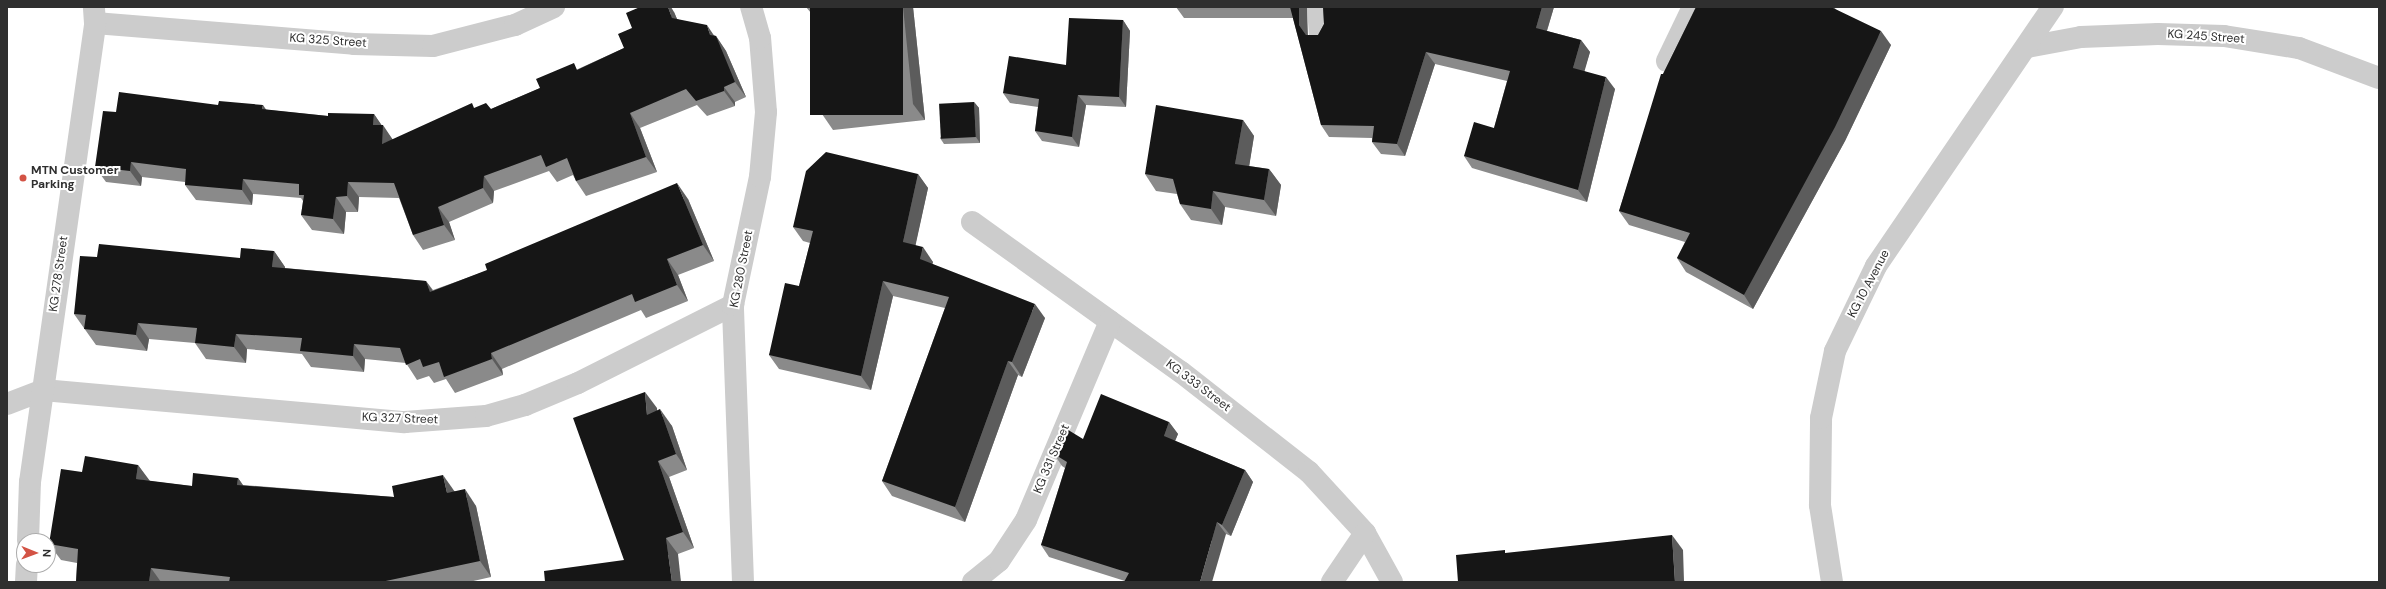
<!DOCTYPE html>
<style>
body{margin:0}
#map{position:relative;width:2386px;height:589px;overflow:hidden;background:#fff;font-family:"DM Sans",sans-serif}
div>[style]{position:absolute}
.minor>*{height:22px;margin:-11px;padding:0 11px;transform-origin:11px;border-radius:11px;background:#ccc}
.tertiary>*{height:22px;margin:-11px;padding:0 11px;transform-origin:11px;border-radius:11px;background:#ccc}
.wall>*{inset:0;background:#8a8a8a}
.shaded-wall>*{inset:0;background:#5c5c5c}
.building>*{inset:0;background:#161616;transform-origin:0 0}
.dots>*{width:11px;height:11px;translate:-50% -50%;box-sizing:border-box;border:2px solid #fff;border-radius:50%}
span{translate:-50% -50%;white-space:nowrap;text-align:center;line-height:1.15;-webkit-text-stroke:4px #fff;paint-order:stroke}
.street-label{font-size:12px;color:#2f2f2f}
.poi-label{font-size:12px;color:#2f2f2f;font-weight:700}
.left{translate:0 -50%;text-align:left}
.frame{position:absolute;inset:0;border:8px solid #2f2f2f;pointer-events:none}
.north{position:absolute;left:16px;top:533px;width:40px;height:40px;box-sizing:border-box;background:#fff;border:1px solid #acacac;border-radius:50%;rotate:91deg;font-size:11px;font-weight:700;line-height:16px;text-align:center;color:#2f2f2f}
.north::after{content:'';display:block;margin:auto;width:14px;height:18px;background:#d35345;clip-path:polygon(50% 0,100% 100%,50% 72%,0 100%)}
</style>
<div id="map">
<div class="minor">
<i style="left:1318px;top:7px;width:29px;rotate:86deg"></i>
<i style="left:95px;top:23px;width:260px;rotate:4.6deg"></i>
<i style="left:354px;top:44px;width:79px;rotate:1.5deg"></i>
<i style="left:433px;top:46px;width:85px;rotate:-14.4deg"></i>
<i style="left:515px;top:25px;width:43px;rotate:-24.8deg"></i>
<i style="left:2027px;top:47px;width:55px;rotate:-10.5deg"></i>
<i style="left:2081px;top:37px;width:77px;rotate:-2.2deg"></i>
<i style="left:2158px;top:34px;width:66px;rotate:1.7deg"></i>
<i style="left:2224px;top:36px;width:76px;rotate:9.1deg"></i>
<i style="left:2299px;top:48px;width:85px;rotate:20.6deg"></i>
<i style="left:1667px;top:61px;width:60px;rotate:-64.3deg"></i>
<i style="left:972px;top:222px;width:257px;rotate:35.7deg"></i>
<i style="left:1181px;top:372px;width:162px;rotate:38deg"></i>
<i style="left:1309px;top:472px;width:83px;rotate:47.4deg"></i>
<i style="left:1365px;top:533px;width:56px;rotate:61.1deg"></i>
<i style="left:7px;top:404px;width:39px;rotate:-21deg"></i>
<i style="left:43px;top:390px;width:363px;rotate:5.1deg"></i>
<i style="left:405px;top:422px;width:81px;rotate:-4.2deg"></i>
<i style="left:486px;top:416px;width:41px;rotate:-15.8deg"></i>
<i style="left:525px;top:405px;width:57px;rotate:-22.5deg"></i>
<i style="left:578px;top:383px;width:174px;rotate:-26.7deg"></i>
<i style="left:28px;top:541px;width:59px;rotate:-88.1deg"></i>
<i style="left:30px;top:482px;width:464px;rotate:-81.9deg"></i>
<i style="left:95px;top:23px;width:16px;rotate:-94deg"></i>
<i style="left:26px;top:582px;width:17px;rotate:-87deg"></i>
<i style="left:743px;top:582px;width:277px;rotate:-92.1deg"></i>
<i style="left:733px;top:305px;width:131px;rotate:-78.1deg"></i>
<i style="left:760px;top:177px;width:65px;rotate:-84.7deg"></i>
<i style="left:766px;top:112px;width:74px;rotate:-94.6deg"></i>
<i style="left:760px;top:38px;width:32px;rotate:-106deg"></i>
<i style="left:973px;top:582px;width:33px;rotate:-39deg"></i>
<i style="left:999px;top:561px;width:49px;rotate:-56.6deg"></i>
<i style="left:1026px;top:520px;width:216px;rotate:-67.1deg"></i>
<i style="left:1332px;top:582px;width:59px;rotate:-56deg"></i>
</div>
<div class="tertiary">
<i style="left:1832px;top:582px;width:78px;rotate:-98.9deg"></i>
<i style="left:1820px;top:505px;width:87px;rotate:-89.3deg"></i>
<i style="left:1821px;top:418px;width:68px;rotate:-78.2deg"></i>
<i style="left:1835px;top:351px;width:94px;rotate:-64.2deg"></i>
<i style="left:1876px;top:266px;width:314px;rotate:-55.7deg"></i>
</div>
<div class="wall">
<i style="clip-path:polygon(806px 7px,913px 7px,925px 120px,833px 130px,822px 114px,811px 13px)"></i>
<i style="clip-path:polygon(1176px 7px,1307px 7px,1307px 35px,1318px 35px,1324px 24px,1323px 7px,1554px 7px,1547px 31px,1581px 40px,1590px 52px,1584px 71px,1615px 89px,1587px 202px,1472px 168px,1464px 156px,1494px 128px,1507px 81px,1435px 64px,1405px 156px,1381px 154px,1372px 142px,1372px 138px,1329px 137px,1321px 125px,1293px 18px,1184px 18px)"></i>
<i style="clip-path:polygon(1696px 7px,1836px 7px,1835px 9px,1891px 45px,1845px 141px,1753px 309px,1686px 272px,1677px 258px,1685px 242px,1629px 225px,1619px 211px,1663px 74px)"></i>
<i style="clip-path:polygon(674px 12px,677px 19px,716px 36px,726px 51px,746px 97px,735px 102px,735px 106px,707px 116px,697px 105px,640px 128px,657px 172px,586px 196px,576px 181px,573px 175px,557px 182px,549px 171px,494px 191px,493px 203px,449px 222px,455px 240px,423px 250px,413px 235px,399px 198px,359px 197px,358px 212px,346px 212px,344px 234px,312px 230px,301px 215px,303px 201px,301px 198px,253px 194px,252px 205px,196px 200px,185px 185px,185px 182px,142px 177px,141px 186px,106px 182px,95px 167px,116px 112px,218px 105px,328px 116px,374px 114px,381px 125px,393px 140px,475px 108px,491px 109px,540px 88px,578px 69px,624px 48px)"></i>
<i style="clip-path:polygon(1123px 20px,1130px 31px,1126px 107px,1086px 105px,1079px 147px,1042px 141px,1035px 131px,1038px 107px,1010px 103px,1003px 93px,1066px 65px)"></i>
<i style="clip-path:polygon(974px 102px,979px 108px,980px 143px,944px 144px,940px 138px)"></i>
<i style="clip-path:polygon(1243px 120px,1254px 136px,1249px 166px,1269px 169px,1281px 185px,1276px 216px,1225px 207px,1222px 225px,1191px 220px,1180px 204px,1177px 194px,1156px 191px,1145px 174px)"></i>
<i style="clip-path:polygon(918px 174px,928px 188px,915px 246px,933px 262px,932px 264px,1045px 318px,1022px 377px,1018px 375px,965px 522px,892px 496px,882px 481px,945px 308px,893px 296px,871px 390px,779px 369px,769px 355px,799px 286px,810px 243px,803px 241px,793px 227px)"></i>
<i style="clip-path:polygon(688px 199px,714px 261px,678px 275px,688px 301px,646px 318px,641px 310px,502px 369px,503px 375px,455px 393px,446px 379px,434px 383px,429px 376px,417px 380px,406px 363px,365px 359px,364px 372px,311px 367px,302px 354px,247px 349px,246px 363px,206px 359px,195px 343px,149px 339px,147px 351px,96px 345px,74px 314px,97px 257px,240px 258px,274px 251px,285px 267px,285px 268px,426px 281px,433px 290px)"></i>
<i style="clip-path:polygon(657px 408px,657px 411px,672px 426px,687px 470px,669px 477px,694px 548px,678px 554px,624px 560px)"></i>
<i style="clip-path:polygon(1169px 422px,1178px 434px,1175px 441px,1245px 470px,1253px 482px,1231px 536px,1226px 534px,1125px 581px,1049px 557px,1041px 545px,1065px 468px,1062px 466px,1054px 454px,1083px 439px)"></i>
<i style="clip-path:polygon(138px 465px,149px 481px,192px 486px,238px 478px,243px 485px,394px 497px,455px 491px,476px 506px,491px 577px,469px 582px,76px 582px,77px 563px,61px 560px,49px 544px,82px 472px)"></i>
</div>
<div class="shaded-wall">
<i style="clip-path:polygon(668px 7px,671px 7px,674px 12px,683px 33px,672px 18px)"></i>
<i style="clip-path:polygon(903px 7px,913px 7px,925px 120px,913px 104px)"></i>
<i style="clip-path:polygon(1299px 7px,1307px 7px,1308px 37px,1314px 47px,1299px 25px)"></i>
<i style="clip-path:polygon(1542px 7px,1554px 7px,1544px 40px,1536px 28px)"></i>
<i style="clip-path:polygon(1123px 20px,1130px 31px,1126px 107px,1119px 97px)"></i>
<i style="clip-path:polygon(707px 25px,717px 40px,716px 36px,726px 51px,746px 97px,735px 82px,710px 35px)"></i>
<i style="clip-path:polygon(1881px 31px,1891px 45px,1845px 141px,1753px 309px,1744px 295px)"></i>
<i style="clip-path:polygon(1581px 40px,1590px 52px,1582px 80px,1573px 68px)"></i>
<i style="clip-path:polygon(1426px 52px,1435px 64px,1405px 156px,1397px 144px)"></i>
<i style="clip-path:polygon(1606px 77px,1615px 89px,1587px 202px,1578px 190px)"></i>
<i style="clip-path:polygon(724px 87px,735px 102px,735px 106px,724px 91px)"></i>
<i style="clip-path:polygon(1078px 95px,1086px 105px,1079px 147px,1072px 137px)"></i>
<i style="clip-path:polygon(974px 102px,979px 108px,980px 143px,976px 137px)"></i>
<i style="clip-path:polygon(263px 105px,273px 120px,262px 109px)"></i>
<i style="clip-path:polygon(630px 113px,640px 128px,657px 172px,646px 157px)"></i>
<i style="clip-path:polygon(374px 114px,383px 127px,383px 125px,393px 140px,382px 144px,373px 125px)"></i>
<i style="clip-path:polygon(1243px 120px,1254px 136px,1247px 180px,1235px 164px)"></i>
<i style="clip-path:polygon(131px 162px,142px 177px,141px 186px,130px 171px)"></i>
<i style="clip-path:polygon(1269px 169px,1281px 185px,1276px 216px,1264px 200px)"></i>
<i style="clip-path:polygon(918px 174px,928px 188px,913px 257px,903px 242px)"></i>
<i style="clip-path:polygon(484px 176px,494px 191px,493px 203px,483px 188px)"></i>
<i style="clip-path:polygon(243px 179px,253px 194px,252px 205px,242px 190px)"></i>
<i style="clip-path:polygon(348px 182px,359px 197px,358px 212px,347px 196px)"></i>
<i style="clip-path:polygon(677px 183px,688px 199px,714px 261px,703px 245px)"></i>
<i style="clip-path:polygon(1213px 191px,1225px 207px,1222px 225px,1211px 209px)"></i>
<i style="clip-path:polygon(336px 197px,346px 212px,344px 234px,333px 219px)"></i>
<i style="clip-path:polygon(438px 207px,449px 222px,455px 240px,444px 225px)"></i>
<i style="clip-path:polygon(923px 247px,933px 262px,930px 273px,920px 259px)"></i>
<i style="clip-path:polygon(274px 251px,285px 267px,283px 283px,272px 267px)"></i>
<i style="clip-path:polygon(667px 259px,678px 275px,688px 301px,677px 285px)"></i>
<i style="clip-path:polygon(426px 281px,437px 297px,430px 292px)"></i>
<i style="clip-path:polygon(883px 281px,893px 296px,871px 390px,861px 376px)"></i>
<i style="clip-path:polygon(1035px 304px,1045px 318px,1022px 377px,1012px 362px)"></i>
<i style="clip-path:polygon(138px 323px,149px 339px,147px 351px,136px 335px)"></i>
<i style="clip-path:polygon(236px 334px,247px 349px,246px 363px,234px 347px)"></i>
<i style="clip-path:polygon(354px 344px,365px 359px,364px 372px,353px 356px)"></i>
<i style="clip-path:polygon(491px 353px,502px 369px,503px 375px,492px 359px)"></i>
<i style="clip-path:polygon(1008px 361px,1018px 375px,965px 522px,955px 507px)"></i>
<i style="clip-path:polygon(645px 392px,657px 408px,658px 431px,647px 415px)"></i>
<i style="clip-path:polygon(660px 409px,672px 426px,687px 470px,676px 454px)"></i>
<i style="clip-path:polygon(1169px 422px,1178px 434px,1172px 448px,1164px 436px)"></i>
<i style="clip-path:polygon(658px 461px,669px 477px,694px 548px,683px 532px)"></i>
<i style="clip-path:polygon(138px 465px,150px 481px,136px 479px)"></i>
<i style="clip-path:polygon(1245px 470px,1253px 482px,1231px 536px,1222px 525px)"></i>
<i style="clip-path:polygon(443px 475px,455px 492px,447px 493px)"></i>
<i style="clip-path:polygon(238px 478px,249px 494px,237px 485px)"></i>
<i style="clip-path:polygon(465px 489px,476px 506px,491px 577px,480px 561px)"></i>
<i style="clip-path:polygon(1217px 522px,1226px 534px,1212px 582px,1200px 582px)"></i>
<i style="clip-path:polygon(1672px 535px,1683px 550px,1684px 582px,1675px 582px)"></i>
<i style="clip-path:polygon(666px 538px,678px 554px,681px 582px,672px 582px)"></i>
<i style="clip-path:polygon(151px 568px,161px 582px,149px 582px)"></i>
</div>
<div class="building">
<i style="clip-path:polygon(640px 7px,668px 7px,672px 18px,707px 25px,710px 35px,716px 36px,735px 82px,724px 87px,724px 91px,696px 101px,686px 89px,630px 113px,646px 157px,576px 181px,567px 158px,546px 167px,541px 155px,484px 176px,483px 188px,438px 207px,444px 225px,413px 235px,394px 183px,348px 182px,347px 196px,336px 197px,333px 219px,301px 215px,304px 195px,299px 195px,299px 184px,243px 179px,242px 190px,185px 185px,186px 169px,131px 162px,130px 171px,95px 167px,103px 111px,116px 112px,119px 92px,218px 105px,219px 101px,263px 105px,262px 109px,328px 116px,328px 113px,374px 114px,373px 125px,383px 125px,382px 144px,472px 103px,474px 108px,486px 103px,491px 109px,540px 88px,536px 79px,574px 63px,577px 70px,624px 48px,618px 34px,632px 28px,626px 13px)"></i>
<i style="left:810px;top:7px;width:93px;height:108px"></i>
<i style="clip-path:polygon(1290px 7px,1299px 7px,1299px 25px,1306px 35px,1318px 35px,1324px 24px,1323px 7px,1542px 7px,1536px 28px,1581px 40px,1573px 68px,1606px 77px,1578px 190px,1464px 156px,1474px 122px,1494px 128px,1510px 71px,1426px 52px,1397px 144px,1372px 142px,1374px 126px,1321px 125px)"></i>
<i style="clip-path:polygon(1696px 7px,1831px 7px,1881px 31px,1835px 127px,1744px 295px,1677px 258px,1690px 233px,1619px 211px,1661px 74px,1663px 74px)"></i>
<i style="clip-path:polygon(1069px 18px,1123px 20px,1119px 97px,1078px 95px,1072px 137px,1035px 131px,1039px 99px,1003px 93px,1009px 56px,1066px 65px)"></i>
<i style="left:974px;top:102px;width:35px;height:35px;rotate:87deg"></i>
<i style="clip-path:polygon(1156px 105px,1243px 120px,1235px 164px,1269px 169px,1264px 200px,1213px 191px,1211px 209px,1180px 204px,1173px 179px,1145px 174px)"></i>
<i style="clip-path:polygon(826px 152px,918px 174px,903px 242px,923px 247px,920px 259px,1035px 304px,1012px 362px,1008px 361px,955px 507px,882px 481px,949px 297px,883px 281px,861px 376px,769px 355px,785px 283px,799px 286px,813px 231px,793px 227px,806px 171px)"></i>
<i style="clip-path:polygon(677px 183px,703px 245px,667px 259px,677px 285px,635px 302px,632px 294px,491px 353px,492px 359px,444px 377px,439px 362px,423px 367px,420px 359px,406px 365px,400px 348px,354px 344px,353px 356px,300px 351px,302px 338px,236px 334px,234px 347px,195px 343px,197px 328px,138px 323px,136px 335px,84px 329px,86px 315px,74px 314px,80px 256px,97px 257px,99px 244px,240px 258px,241px 248px,274px 251px,272px 267px,426px 281px,430px 292px,487px 270px,485px 264px)"></i>
<i style="clip-path:polygon(645px 392px,647px 415px,660px 409px,676px 454px,658px 461px,683px 532px,666px 538px,672px 582px,545px 582px,544px 571px,624px 560px,573px 418px)"></i>
<i style="clip-path:polygon(1101px 394px,1169px 422px,1164px 436px,1245px 470px,1222px 525px,1217px 522px,1200px 582px,1124px 582px,1129px 573px,1041px 545px,1067px 462px,1054px 454px,1065px 428px,1083px 439px)"></i>
<i style="clip-path:polygon(85px 456px,138px 465px,136px 479px,192px 486px,193px 473px,238px 478px,237px 485px,394px 497px,392px 486px,443px 475px,447px 493px,465px 489px,480px 561px,381px 582px,229px 582px,230px 577px,151px 568px,149px 582px,76px 582px,78px 549px,49px 544px,61px 469px,82px 472px)"></i>
<i style="clip-path:polygon(1672px 535px,1675px 582px,1458px 582px,1456px 555px,1505px 550px,1505px 553px)"></i>
</div>
<div class="dots">
<i style="left:23px;top:178px;background:#d35345"></i>
</div>
<div class="street-label">
<span style="left:2206px;top:37px;rotate:4deg">KG 245 Street</span>
<span style="left:328px;top:41px;rotate:4deg">KG 325 Street</span>
<span style="left:742px;top:269px;rotate:-79deg">KG 280 Street</span>
<span style="left:59px;top:274px;rotate:-82deg">KG 278 Street</span>
<span style="left:1869px;top:284px;rotate:-62deg">KG 10 Avenue</span>
<span style="left:1198px;top:386px;rotate:37deg">KG 333 Street</span>
<span style="left:400px;top:419px;rotate:2deg">KG 327 Street</span>
<span style="left:1052px;top:459px;rotate:-67deg">KG 331 Street</span>
</div>
<div class="poi-label">
<span class="left" style="left:31px;top:178px">MTN Customer<br>Parking</span>
</div>
<div class="frame"></div>
<div class="north">N</div>
</div>
